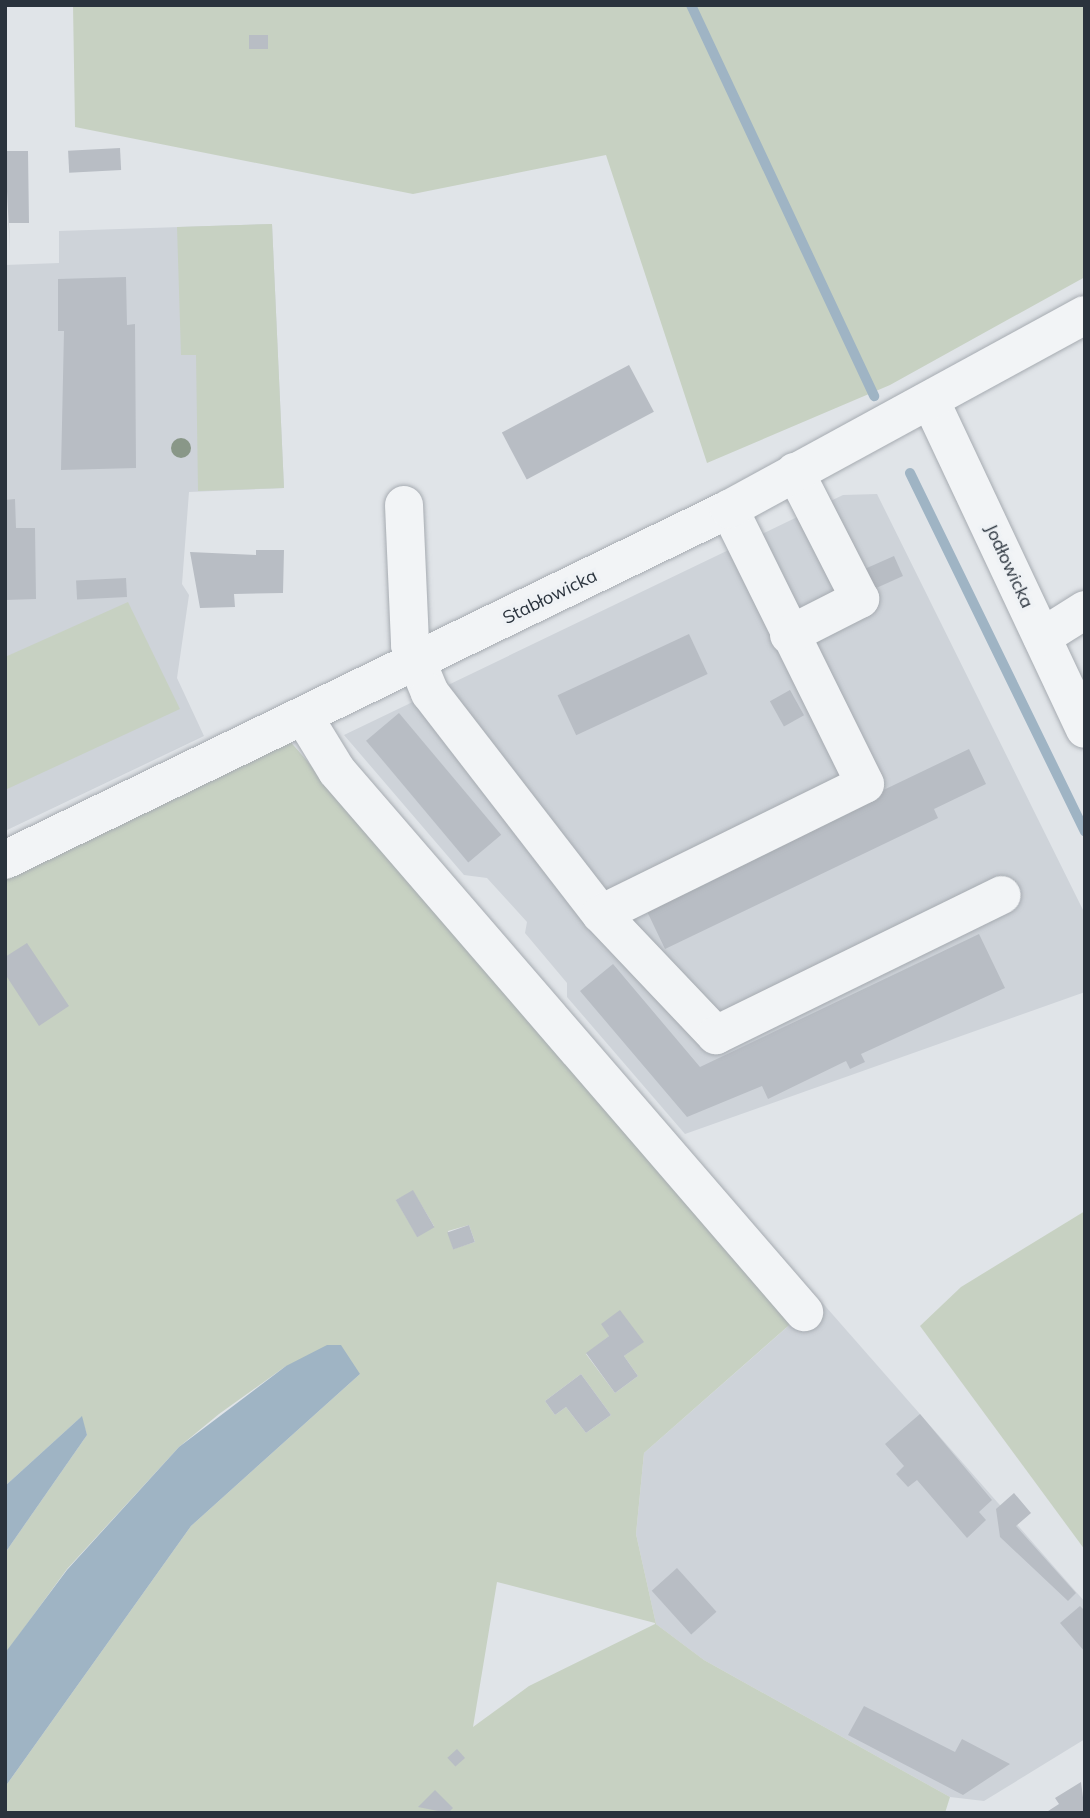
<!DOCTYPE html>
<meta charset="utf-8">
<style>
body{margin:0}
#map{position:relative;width:1090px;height:1818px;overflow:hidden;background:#e0e4e8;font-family:Mulish,sans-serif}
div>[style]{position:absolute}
.built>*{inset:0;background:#ced3d9}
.green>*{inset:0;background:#c7d1c2}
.water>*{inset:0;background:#9fb4c4}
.stream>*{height:10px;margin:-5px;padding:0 5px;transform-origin:5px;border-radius:5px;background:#9fb4c4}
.building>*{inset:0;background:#b8bdc4;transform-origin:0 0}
.roads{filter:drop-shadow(0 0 2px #a6abb1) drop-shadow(0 0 2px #a6abb1)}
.minor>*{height:38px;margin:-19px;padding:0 19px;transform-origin:19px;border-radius:19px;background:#f2f4f6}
.trees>*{width:20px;height:20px;margin:-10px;border-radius:50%;background:#899788}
span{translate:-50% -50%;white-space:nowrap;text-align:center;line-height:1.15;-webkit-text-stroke:7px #eff2f5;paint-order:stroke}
.street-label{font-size:18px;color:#2a333d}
.frame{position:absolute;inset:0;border:7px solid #2a333d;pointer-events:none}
</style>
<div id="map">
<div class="built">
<i style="clip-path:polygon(272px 224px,284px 488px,189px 492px,182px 584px,189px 595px,177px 678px,204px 736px,5px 831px,5px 265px,59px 263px,59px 231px)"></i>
<i style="clip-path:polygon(877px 494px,1085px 914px,1085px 992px,685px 1134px,567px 997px,567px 983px,525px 933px,527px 922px,487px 878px,464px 875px,344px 735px,843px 495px)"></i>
<i style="clip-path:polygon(819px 1299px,1085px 1602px,1085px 1739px,984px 1801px,950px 1797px,704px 1660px,656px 1624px,636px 1534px,644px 1453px)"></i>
</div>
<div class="green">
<i style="clip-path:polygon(73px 5px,1085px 5px,1085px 277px,890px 385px,707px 463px,606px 155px,413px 194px,75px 127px)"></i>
<i style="clip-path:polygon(272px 224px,284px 488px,198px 491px,196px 355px,181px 355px,177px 227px)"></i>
<i style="clip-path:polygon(128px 602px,180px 709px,5px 790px,5px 657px)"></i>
<i style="clip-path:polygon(evenodd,288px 739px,795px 1320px,644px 1453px,636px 1534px,656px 1624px,704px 1660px,950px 1797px,945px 1813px,5px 1813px,5px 1787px,191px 1526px,360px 1374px,286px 1366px,219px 1414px,179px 1447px,67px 1569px,5px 1654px,5px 1553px,87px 1435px,81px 1417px,5px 1486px,5px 877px,288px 739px,413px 1191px,434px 1226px,417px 1236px,396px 1200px,413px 1191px,288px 739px,469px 1225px,475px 1242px,453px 1249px,448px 1231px,469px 1225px,288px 739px,609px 1336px,643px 1342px,624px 1356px,638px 1376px,615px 1393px,586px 1354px,609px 1336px,288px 739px,581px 1374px,611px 1415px,586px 1433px,566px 1407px,555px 1415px,545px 1401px,581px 1374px,288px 739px,497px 1582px,655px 1623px,655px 1624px,529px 1686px,473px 1727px,497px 1582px)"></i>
<i style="clip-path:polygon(1085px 1211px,1085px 1550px,920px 1326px,961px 1287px)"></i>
</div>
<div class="water">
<i style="clip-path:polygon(327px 1345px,341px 1345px,360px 1374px,191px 1526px,5px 1787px,5px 1653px,67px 1570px,179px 1447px,286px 1366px)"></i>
<i style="clip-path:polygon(82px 1416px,87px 1435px,5px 1553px,5px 1486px)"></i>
</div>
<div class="stream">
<i style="left:691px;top:5px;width:432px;rotate:64.9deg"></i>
<i style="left:910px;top:473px;width:399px;rotate:64deg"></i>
</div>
<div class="building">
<i style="left:249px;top:35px;width:19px;height:14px"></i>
<i style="left:120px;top:148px;width:22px;height:52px;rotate:87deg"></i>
<i style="clip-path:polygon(5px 151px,28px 151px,29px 223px,9px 223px,10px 252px)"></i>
<i style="clip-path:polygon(126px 277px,127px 325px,135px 324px,136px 468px,61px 470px,64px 331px,58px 331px,58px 279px)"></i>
<i style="left:629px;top:365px;width:53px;height:144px;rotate:62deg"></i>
<i style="clip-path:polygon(15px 499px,16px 528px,35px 528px,36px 599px,5px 600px,5px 500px)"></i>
<i style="clip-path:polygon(256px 550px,284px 550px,283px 593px,234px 594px,235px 607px,200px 608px,190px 552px,256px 555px)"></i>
<i style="left:894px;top:556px;width:22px;height:34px;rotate:66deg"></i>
<i style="left:126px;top:578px;width:19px;height:50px;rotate:87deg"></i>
<i style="left:689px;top:634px;width:44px;height:145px;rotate:65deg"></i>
<i style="left:790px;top:690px;width:29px;height:23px;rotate:61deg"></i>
<i style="left:399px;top:713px;width:159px;height:43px;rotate:50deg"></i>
<i style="clip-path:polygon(969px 749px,986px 784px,934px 809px,938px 818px,665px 949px,644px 905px)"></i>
<i style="clip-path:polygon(979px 934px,1005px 988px,861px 1054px,865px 1062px,850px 1069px,846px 1061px,768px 1099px,762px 1086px,687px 1117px,580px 991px,613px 964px,700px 1067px)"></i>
<i style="clip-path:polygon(27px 943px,69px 1006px,39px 1026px,5px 974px,5px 957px)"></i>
<i style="left:413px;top:1190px;width:43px;height:20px;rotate:60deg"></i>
<i style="left:469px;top:1225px;width:18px;height:23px;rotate:71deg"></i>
<i style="clip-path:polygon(620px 1310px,644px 1342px,624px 1356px,638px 1376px,615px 1393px,586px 1353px,609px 1336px,601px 1324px)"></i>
<i style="clip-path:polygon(581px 1374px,611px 1415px,586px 1433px,566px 1407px,555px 1415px,545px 1401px)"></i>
<i style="clip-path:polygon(920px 1414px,992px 1500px,979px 1512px,986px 1520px,967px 1538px,917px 1480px,908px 1487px,896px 1474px,904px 1466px,885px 1444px)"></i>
<i style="clip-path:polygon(1014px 1493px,1031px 1513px,1016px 1526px,1076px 1593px,1068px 1601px,1000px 1537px,996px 1509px)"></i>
<i style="left:677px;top:1568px;width:59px;height:34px;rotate:48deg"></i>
<i style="clip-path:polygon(1080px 1606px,1085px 1611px,1085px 1652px,1060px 1623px)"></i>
<i style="clip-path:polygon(864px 1706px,955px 1752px,962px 1739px,1010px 1764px,963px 1795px,848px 1735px)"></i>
<i style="left:457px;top:1749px;width:12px;height:13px;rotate:48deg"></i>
<i style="clip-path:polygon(1081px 1782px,1085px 1813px,1045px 1813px,1059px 1804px,1055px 1798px)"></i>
<i style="clip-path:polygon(435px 1790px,453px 1808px,448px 1813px,418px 1807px)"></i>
</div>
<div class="roads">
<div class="minor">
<i style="left:932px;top:404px;width:359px;rotate:64.8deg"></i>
<i style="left:404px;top:505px;width:140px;rotate:87.5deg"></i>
<i style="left:410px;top:645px;width:52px;rotate:67.4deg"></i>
<i style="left:430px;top:693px;width:279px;rotate:52.3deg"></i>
<i style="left:601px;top:914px;width:294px;rotate:-26.2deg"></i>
<i style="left:865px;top:784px;width:307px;rotate:-116.3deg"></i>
<i style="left:789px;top:635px;width:80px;rotate:-26.9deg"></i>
<i style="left:860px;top:599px;width:143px;rotate:-117.1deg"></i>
<i style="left:1042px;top:637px;width:51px;rotate:-32.1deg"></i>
<i style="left:304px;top:717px;width:63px;rotate:58.6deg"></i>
<i style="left:337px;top:771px;width:715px;rotate:49.2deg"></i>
<i style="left:5px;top:860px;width:805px;rotate:-25.86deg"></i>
<i style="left:729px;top:509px;width:405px;rotate:-28.6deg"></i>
<i style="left:601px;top:914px;width:167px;rotate:46.5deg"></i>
<i style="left:716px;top:1035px;width:318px;rotate:-26.1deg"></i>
</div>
</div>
<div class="trees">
<i style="left:181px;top:448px"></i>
</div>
<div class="street-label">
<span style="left:1009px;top:566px;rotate:65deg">Jodłowicka</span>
<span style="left:550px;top:597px;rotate:-26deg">Stabłowicka</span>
</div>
<div class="frame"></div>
</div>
